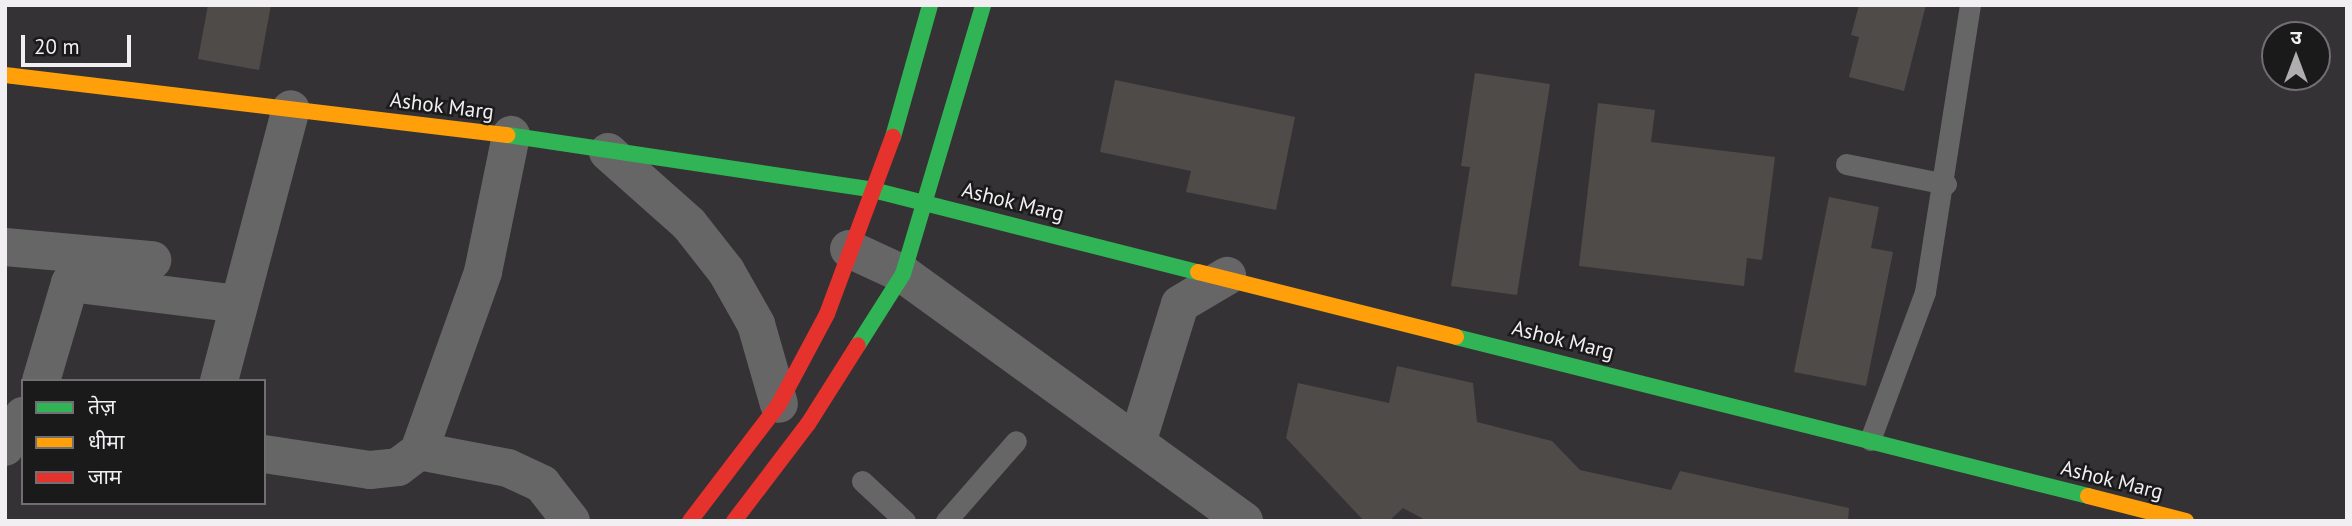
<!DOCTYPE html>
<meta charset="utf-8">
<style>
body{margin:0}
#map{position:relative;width:2352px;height:526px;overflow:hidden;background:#343234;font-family:"PT Sans","Noto Sans Devanagari",sans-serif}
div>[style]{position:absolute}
.building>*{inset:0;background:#4f4b48}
.lane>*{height:21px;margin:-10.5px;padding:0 10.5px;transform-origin:10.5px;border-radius:10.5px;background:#676666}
.street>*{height:38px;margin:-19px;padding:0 19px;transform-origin:19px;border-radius:19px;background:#676666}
.fast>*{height:16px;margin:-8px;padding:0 8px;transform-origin:8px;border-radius:8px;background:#30b455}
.slow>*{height:16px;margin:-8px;padding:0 8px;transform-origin:8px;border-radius:8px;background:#ff9f0a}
.jam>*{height:16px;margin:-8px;padding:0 8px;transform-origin:8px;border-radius:8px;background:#e5322d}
span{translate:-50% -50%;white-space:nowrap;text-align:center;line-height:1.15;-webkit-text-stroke:5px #1b1a1b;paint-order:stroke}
.street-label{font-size:21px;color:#f1eff1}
.frame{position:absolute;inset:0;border:7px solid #f1eff1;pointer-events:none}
.legend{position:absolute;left:21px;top:379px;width:245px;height:126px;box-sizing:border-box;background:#1b1a1b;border:2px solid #716f71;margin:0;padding:9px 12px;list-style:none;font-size:21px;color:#f1eff1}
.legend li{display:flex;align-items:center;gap:14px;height:35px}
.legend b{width:35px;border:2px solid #716f71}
.north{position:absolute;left:2261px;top:21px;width:70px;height:70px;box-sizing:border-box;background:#1b1a1b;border:2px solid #716f71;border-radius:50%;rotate:0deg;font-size:19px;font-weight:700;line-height:28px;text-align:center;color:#f1eff1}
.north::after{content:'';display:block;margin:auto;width:24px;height:32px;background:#afadaf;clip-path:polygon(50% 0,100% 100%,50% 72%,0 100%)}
.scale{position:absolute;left:21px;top:35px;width:110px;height:32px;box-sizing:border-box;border:4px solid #f1eff1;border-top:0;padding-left:9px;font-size:21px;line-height:24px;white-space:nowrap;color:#f1eff1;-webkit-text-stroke:5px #1b1a1b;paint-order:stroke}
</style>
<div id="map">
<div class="building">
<i style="clip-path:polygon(208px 5px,271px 5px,259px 70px,198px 59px)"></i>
<i style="clip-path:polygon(1859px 5px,1926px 5px,1904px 91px,1849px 77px,1859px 37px,1851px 35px)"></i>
<i style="clip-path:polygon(1475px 73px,1550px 84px,1517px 295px,1451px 286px,1470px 167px,1461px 166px)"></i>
<i style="clip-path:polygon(1115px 80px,1295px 117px,1276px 210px,1186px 192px,1191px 171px,1100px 152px)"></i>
<i style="clip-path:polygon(1598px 103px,1655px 110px,1651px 142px,1775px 157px,1762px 260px,1747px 258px,1744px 286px,1579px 266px)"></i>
<i style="clip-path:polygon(1829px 197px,1879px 207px,1871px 248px,1893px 252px,1866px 386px,1794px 372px)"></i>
<i style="clip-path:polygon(1397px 366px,1473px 383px,1477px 422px,1552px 441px,1580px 470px,1671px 490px,1680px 471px,1849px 508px,1848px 521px,1427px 521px,1403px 508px,1389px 521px,1364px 521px,1286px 438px,1298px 383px,1389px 403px)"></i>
</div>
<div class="lane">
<i style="left:1846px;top:164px;width:102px;rotate:11.3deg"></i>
<i style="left:1870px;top:440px;width:158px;rotate:-69.6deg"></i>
<i style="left:1925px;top:292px;width:291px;rotate:-81.1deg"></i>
<i style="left:862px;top:481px;width:59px;rotate:42.9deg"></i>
<i style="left:946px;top:521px;width:106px;rotate:-48.8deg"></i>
</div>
<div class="street">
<i style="left:608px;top:152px;width:108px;rotate:41.6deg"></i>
<i style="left:689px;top:224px;width:60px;rotate:51.8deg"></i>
<i style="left:726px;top:271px;width:61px;rotate:60.5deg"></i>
<i style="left:756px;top:324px;width:83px;rotate:74deg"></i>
<i style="left:5px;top:247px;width:148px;rotate:5.1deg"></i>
<i style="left:849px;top:249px;width:60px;rotate:24.8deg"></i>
<i style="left:903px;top:274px;width:421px;rotate:35.9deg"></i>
<i style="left:41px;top:381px;width:102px;rotate:-73.5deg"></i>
<i style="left:70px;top:283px;width:170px;rotate:7.1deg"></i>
<i style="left:219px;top:381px;width:281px;rotate:-75.2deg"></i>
<i style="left:1137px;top:443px;width:145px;rotate:-72.8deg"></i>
<i style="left:1180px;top:304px;width:55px;rotate:-30.8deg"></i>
<i style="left:5px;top:447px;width:36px;rotate:-60deg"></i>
<i style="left:419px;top:451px;width:91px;rotate:10.8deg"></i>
<i style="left:508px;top:468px;width:38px;rotate:25deg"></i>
<i style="left:542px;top:484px;width:47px;rotate:51.9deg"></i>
<i style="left:264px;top:454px;width:107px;rotate:8.6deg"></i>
<i style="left:370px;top:470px;width:28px;rotate:-6deg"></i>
<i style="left:398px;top:467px;width:26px;rotate:-37deg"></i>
<i style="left:419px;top:451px;width:190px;rotate:-70.3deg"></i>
<i style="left:483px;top:272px;width:140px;rotate:-78.4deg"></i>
</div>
<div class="fast">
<i style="left:507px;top:135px;width:370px;rotate:8.5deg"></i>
<i style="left:873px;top:190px;width:335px;rotate:14.2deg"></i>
<i style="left:893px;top:137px;width:137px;rotate:-74.3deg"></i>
<i style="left:1456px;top:337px;width:652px;rotate:14.12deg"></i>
<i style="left:858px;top:345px;width:84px;rotate:-57.6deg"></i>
<i style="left:903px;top:274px;width:281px;rotate:-73.4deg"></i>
</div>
<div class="slow">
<i style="left:5px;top:75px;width:506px;rotate:6.82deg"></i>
<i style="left:1198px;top:272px;width:266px;rotate:14.1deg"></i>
<i style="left:2088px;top:496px;width:101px;rotate:14.3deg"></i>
</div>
<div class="jam">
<i style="left:690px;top:521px;width:147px;rotate:-52.7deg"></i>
<i style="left:779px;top:404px;width:102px;rotate:-61.9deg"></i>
<i style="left:827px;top:314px;width:189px;rotate:-69.6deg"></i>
<i style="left:734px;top:521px;width:122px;rotate:-52.7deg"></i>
<i style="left:808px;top:424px;width:93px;rotate:-57.7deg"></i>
</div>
<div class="street-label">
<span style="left:442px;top:106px;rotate:7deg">Ashok Marg</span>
<span style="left:1013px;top:202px;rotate:14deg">Ashok Marg</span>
<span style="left:1563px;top:340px;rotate:14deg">Ashok Marg</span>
<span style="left:2112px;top:480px;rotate:14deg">Ashok Marg</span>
</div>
<div class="frame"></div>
<ul class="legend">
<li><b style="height:9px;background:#30b455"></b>तेज़</li>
<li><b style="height:9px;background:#ff9f0a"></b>धीमा</li>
<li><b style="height:9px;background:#e5322d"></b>जाम</li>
</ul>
<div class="north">उ</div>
<div class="scale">20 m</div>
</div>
